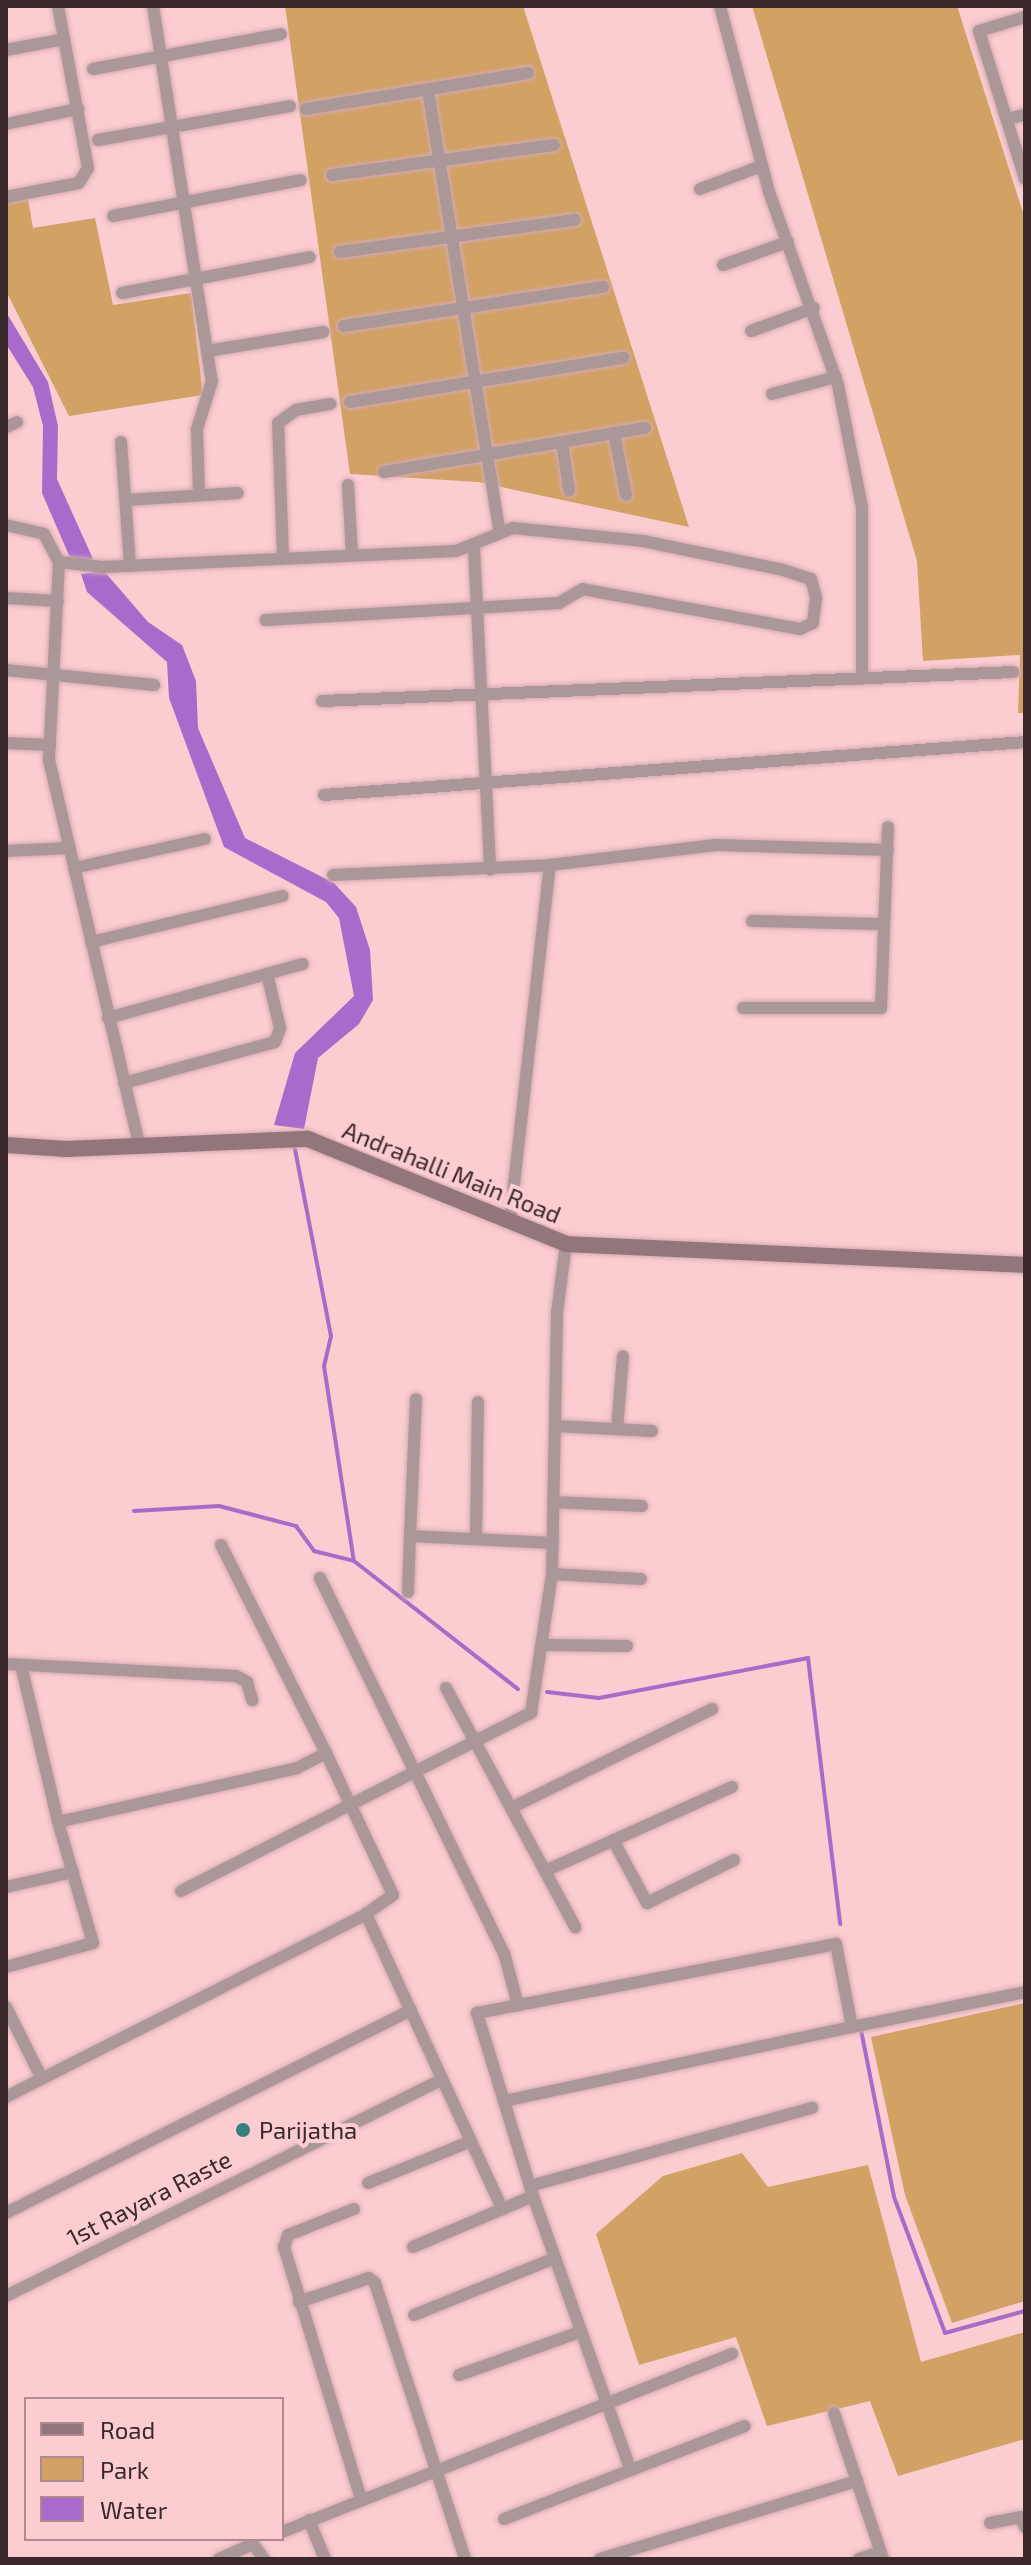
<!DOCTYPE html>
<style>
body{margin:0}
#map{position:relative;width:1031px;height:2565px;overflow:hidden;background:#fbccd0;font-family:"Exo 2",sans-serif}
div>[style]{position:absolute}
.green>*{inset:0;background:#d2a164}
.water>*{inset:0;background:#a86bcc}
.stream>*{height:4px;margin:-2px;padding:0 2px;transform-origin:2px;border-radius:2px;background:#a86bcc}
.roads{filter:drop-shadow(0 0 2px #d4abaf) drop-shadow(0 0 2px #d4abaf)}
.street>*{height:12px;margin:-6px;padding:0 6px;transform-origin:6px;border-radius:6px;background:#ab9798}
.secondary>*{height:16px;margin:-8px;padding:0 8px;transform-origin:8px;border-radius:8px;background:#937679}
.dots>*{width:22px;height:22px;translate:-50% -50%;box-sizing:border-box;border:4px solid #fbccd0;border-radius:50%}
span{translate:-50% -50%;white-space:nowrap;text-align:center;line-height:1.15;-webkit-text-stroke:8px #fbccd0;paint-order:stroke}
.street-label{font-size:24px;color:#3a282a}
.poi-label{font-size:24px;color:#3a282a}
.left{translate:0 -50%;text-align:left}
.frame{position:absolute;inset:0;border:8px solid #3a282a;pointer-events:none}
.legend{position:absolute;left:24px;top:2397px;width:260px;height:144px;box-sizing:border-box;background:#fbccd0;border:2px solid #ae8a8e;margin:0;padding:10px 14px;list-style:none;font-size:24px;color:#3a282a}
.legend li{display:flex;align-items:center;gap:16px;height:40px}
.legend b{width:40px;border:2px solid #ae8a8e}
</style>
<div id="map">
<div class="green">
<i style="clip-path:polygon(285px 6px,523px 6px,689px 527px,478px 482px,350px 474px)"></i>
<i style="clip-path:polygon(752px 6px,957px 6px,1025px 219px,1025px 713px,1018px 713px,1020px 655px,923px 661px,917px 561px)"></i>
<i style="clip-path:polygon(28px 199px,33px 228px,95px 218px,113px 305px,191px 293px,203px 395px,69px 416px,6px 291px,6px 202px)"></i>
<i style="clip-path:polygon(1025px 2003px,1025px 2301px,952px 2323px,905px 2195px,871px 2037px)"></i>
<i style="clip-path:polygon(742px 2153px,768px 2187px,868px 2165px,921px 2362px,1025px 2332px,1025px 2439px,898px 2476px,870px 2401px,767px 2426px,736px 2337px,639px 2365px,596px 2234px,663px 2176px)"></i>
</div>
<div class="water">
<i style="clip-path:polygon(6px 312px,48px 382px,58px 426px,57px 479px,93px 559px,71px 560px,42px 493px,43px 426px,33px 387px,6px 344px)"></i>
<i style="clip-path:polygon(104px 571px,148px 622px,182px 645px,196px 681px,198px 728px,245px 838px,334px 883px,356px 907px,370px 950px,373px 1000px,359px 1024px,318px 1058px,304px 1129px,274px 1125px,295px 1053px,354px 996px,339px 918px,326px 902px,224px 847px,169px 698px,167px 662px,87px 592px,81px 574px)"></i>
</div>
<div class="stream">
<i style="left:294px;top:1144px;width:196px;rotate:79.1deg"></i>
<i style="left:331px;top:1336px;width:31px;rotate:103deg"></i>
<i style="left:324px;top:1366px;width:197px;rotate:81.3deg"></i>
<i style="left:134px;top:1511px;width:85px;rotate:-3.4deg"></i>
<i style="left:219px;top:1506px;width:80px;rotate:14.6deg"></i>
<i style="left:296px;top:1526px;width:31px;rotate:54deg"></i>
<i style="left:314px;top:1551px;width:41px;rotate:14deg"></i>
<i style="left:354px;top:1561px;width:208px;rotate:38deg"></i>
<i style="left:547px;top:1692px;width:52px;rotate:6.6deg"></i>
<i style="left:599px;top:1698px;width:213px;rotate:-10.8deg"></i>
<i style="left:808px;top:1658px;width:268px;rotate:83.1deg"></i>
<i style="left:861px;top:2030px;width:170px;rotate:78.8deg"></i>
<i style="left:894px;top:2197px;width:145px;rotate:69.4deg"></i>
<i style="left:945px;top:2333px;width:83px;rotate:-15.4deg"></i>
</div>
<div class="roads">
<div class="street">
<i style="left:153px;top:6px;width:380px;rotate:81.1deg"></i>
<i style="left:212px;top:381px;width:50px;rotate:107.4deg"></i>
<i style="left:197px;top:429px;width:64px;rotate:88.2deg"></i>
<i style="left:720px;top:6px;width:192px;rotate:75.2deg"></i>
<i style="left:769px;top:192px;width:205px;rotate:70.3deg"></i>
<i style="left:838px;top:385px;width:124px;rotate:78.9deg"></i>
<i style="left:862px;top:507px;width:172px;rotate:90deg"></i>
<i style="left:1025px;top:17px;width:48px;rotate:163.1deg"></i>
<i style="left:979px;top:31px;width:155px;rotate:72.7deg"></i>
<i style="left:6px;top:50px;width:59px;rotate:-10.7deg"></i>
<i style="left:93px;top:69px;width:191px;rotate:-10.5deg"></i>
<i style="left:428px;top:90px;width:445px;rotate:80.8deg"></i>
<i style="left:306px;top:109px;width:225px;rotate:-9.2deg"></i>
<i style="left:1007px;top:119px;width:18px;rotate:-13deg"></i>
<i style="left:6px;top:124px;width:74px;rotate:-11.8deg"></i>
<i style="left:98px;top:140px;width:195px;rotate:-10deg"></i>
<i style="left:332px;top:175px;width:224px;rotate:-7.7deg"></i>
<i style="left:700px;top:189px;width:66px;rotate:-20.4deg"></i>
<i style="left:6px;top:197px;width:74px;rotate:-10.9deg"></i>
<i style="left:79px;top:183px;width:17px;rotate:-59deg"></i>
<i style="left:88px;top:168px;width:165px;rotate:-100.5deg"></i>
<i style="left:113px;top:216px;width:191px;rotate:-10.8deg"></i>
<i style="left:340px;top:252px;width:237px;rotate:-7.8deg"></i>
<i style="left:723px;top:265px;width:69px;rotate:-19.5deg"></i>
<i style="left:122px;top:293px;width:191px;rotate:-10.8deg"></i>
<i style="left:344px;top:326px;width:262px;rotate:-8.6deg"></i>
<i style="left:751px;top:331px;width:67px;rotate:-20.1deg"></i>
<i style="left:207px;top:351px;width:118px;rotate:-9.3deg"></i>
<i style="left:772px;top:394px;width:66px;rotate:-14.9deg"></i>
<i style="left:350px;top:402px;width:277px;rotate:-9.2deg"></i>
<i style="left:6px;top:427px;width:12px;rotate:-24deg"></i>
<i style="left:614px;top:433px;width:63px;rotate:79deg"></i>
<i style="left:121px;top:442px;width:123px;rotate:85.8deg"></i>
<i style="left:562px;top:442px;width:49px;rotate:81.7deg"></i>
<i style="left:384px;top:472px;width:265px;rotate:-9.6deg"></i>
<i style="left:348px;top:485px;width:69px;rotate:86.7deg"></i>
<i style="left:127px;top:500px;width:111px;rotate:-3.6deg"></i>
<i style="left:6px;top:525px;width:39px;rotate:13deg"></i>
<i style="left:44px;top:534px;width:32px;rotate:62deg"></i>
<i style="left:59px;top:562px;width:198px;rotate:92.9deg"></i>
<i style="left:49px;top:760px;width:398px;rotate:76.8deg"></i>
<i style="left:474px;top:549px;width:321px;rotate:87.1deg"></i>
<i style="left:283px;top:557px;width:134px;rotate:-92.1deg"></i>
<i style="left:278px;top:423px;width:22px;rotate:-36deg"></i>
<i style="left:296px;top:410px;width:35px;rotate:-10deg"></i>
<i style="left:59px;top:562px;width:44px;rotate:6.5deg"></i>
<i style="left:103px;top:567px;width:353px;rotate:-2.6deg"></i>
<i style="left:456px;top:551px;width:61px;rotate:-22deg"></i>
<i style="left:513px;top:528px;width:131px;rotate:5.7deg"></i>
<i style="left:643px;top:541px;width:143px;rotate:11.7deg"></i>
<i style="left:783px;top:570px;width:29px;rotate:18deg"></i>
<i style="left:811px;top:579px;width:20px;rotate:75deg"></i>
<i style="left:816px;top:598px;width:25px;rotate:97deg"></i>
<i style="left:813px;top:623px;width:14px;rotate:155deg"></i>
<i style="left:800px;top:629px;width:221px;rotate:-169.6deg"></i>
<i style="left:583px;top:589px;width:28px;rotate:150deg"></i>
<i style="left:559px;top:603px;width:294px;rotate:176.7deg"></i>
<i style="left:6px;top:598px;width:52px;rotate:3.3deg"></i>
<i style="left:6px;top:670px;width:149px;rotate:5.8deg"></i>
<i style="left:322px;top:701px;width:692px;rotate:-2.4deg"></i>
<i style="left:6px;top:743px;width:44px;rotate:2.6deg"></i>
<i style="left:324px;top:795px;width:703px;rotate:-4.32deg"></i>
<i style="left:6px;top:851px;width:63px;rotate:-2.7deg"></i>
<i style="left:74px;top:868px;width:134px;rotate:-12.5deg"></i>
<i style="left:333px;top:875px;width:217px;rotate:-2.6deg"></i>
<i style="left:752px;top:921px;width:132px;rotate:1.3deg"></i>
<i style="left:91px;top:942px;width:197px;rotate:-13.5deg"></i>
<i style="left:743px;top:1008px;width:138px"></i>
<i style="left:881px;top:1008px;width:181px;rotate:-87.8deg"></i>
<i style="left:108px;top:1018px;width:202px;rotate:-15.5deg"></i>
<i style="left:124px;top:1083px;width:156px;rotate:-15.2deg"></i>
<i style="left:275px;top:1042px;width:15px;rotate:-70deg"></i>
<i style="left:280px;top:1028px;width:56px;rotate:-103.5deg"></i>
<i style="left:510px;top:1220px;width:357px;rotate:-83.6deg"></i>
<i style="left:550px;top:865px;width:167px;rotate:-6.9deg"></i>
<i style="left:716px;top:845px;width:172px;rotate:1.7deg"></i>
<i style="left:555px;top:1426px;width:97px;rotate:3deg"></i>
<i style="left:617px;top:1429px;width:73px;rotate:-85.3deg"></i>
<i style="left:553px;top:1502px;width:89px;rotate:2.6deg"></i>
<i style="left:410px;top:1536px;width:137px;rotate:-87.5deg"></i>
<i style="left:476px;top:1539px;width:137px;rotate:-89.2deg"></i>
<i style="left:221px;top:1545px;width:233px;rotate:63.2deg"></i>
<i style="left:552px;top:1574px;width:89px;rotate:3.2deg"></i>
<i style="left:320px;top:1578px;width:418px;rotate:63.9deg"></i>
<i style="left:504px;top:1953px;width:54px;rotate:74.9deg"></i>
<i style="left:408px;top:1592px;width:56px;rotate:-88deg"></i>
<i style="left:410px;top:1536px;width:143px;rotate:2.8deg"></i>
<i style="left:547px;top:1645px;width:80px;rotate:0.7deg"></i>
<i style="left:6px;top:1664px;width:230px;rotate:3deg"></i>
<i style="left:236px;top:1676px;width:13px;rotate:29deg"></i>
<i style="left:247px;top:1682px;width:19px;rotate:74deg"></i>
<i style="left:21px;top:1665px;width:161px;rotate:76.7deg"></i>
<i style="left:58px;top:1822px;width:245px;rotate:-12.7deg"></i>
<i style="left:297px;top:1768px;width:33px;rotate:-27deg"></i>
<i style="left:326px;top:1753px;width:157px;rotate:64.7deg"></i>
<i style="left:393px;top:1895px;width:33px;rotate:145deg"></i>
<i style="left:366px;top:1914px;width:325px;rotate:65.2deg"></i>
<i style="left:446px;top:1688px;width:272px;rotate:61.6deg"></i>
<i style="left:513px;top:1807px;width:222px;rotate:-26.2deg"></i>
<i style="left:613px;top:1840px;width:72px;rotate:61.6deg"></i>
<i style="left:647px;top:1903px;width:97px;rotate:-26.3deg"></i>
<i style="left:545px;top:1871px;width:205px;rotate:-24.2deg"></i>
<i style="left:6px;top:1887px;width:69px;rotate:-12.6deg"></i>
<i style="left:181px;top:1891px;width:393px;rotate:-27deg"></i>
<i style="left:531px;top:1713px;width:141px;rotate:-81.4deg"></i>
<i style="left:552px;top:1574px;width:261px;rotate:-88.9deg"></i>
<i style="left:557px;top:1313px;width:70px;rotate:-82.6deg"></i>
<i style="left:6px;top:1967px;width:90px;rotate:-15.4deg"></i>
<i style="left:93px;top:1943px;width:126px;rotate:-106.1deg"></i>
<i style="left:6px;top:2007px;width:80px;rotate:63.4deg"></i>
<i style="left:852px;top:2027px;width:177px;rotate:-11.4deg"></i>
<i style="left:6px;top:2097px;width:404px;rotate:-26.9deg"></i>
<i style="left:504px;top:2101px;width:356px;rotate:-12deg"></i>
<i style="left:852px;top:2027px;width:85px;rotate:-100.9deg"></i>
<i style="left:836px;top:1944px;width:366px;rotate:169.1deg"></i>
<i style="left:477px;top:2013px;width:191px;rotate:73deg"></i>
<i style="left:368px;top:2183px;width:109px;rotate:-22.1deg"></i>
<i style="left:530px;top:2186px;width:293px;rotate:-15.5deg"></i>
<i style="left:354px;top:2209px;width:71px;rotate:158.5deg"></i>
<i style="left:288px;top:2235px;width:13px;rotate:108deg"></i>
<i style="left:284px;top:2247px;width:264px;rotate:73deg"></i>
<i style="left:6px;top:2213px;width:453px;rotate:-26.6deg"></i>
<i style="left:413px;top:2247px;width:130px;rotate:-23deg"></i>
<i style="left:533px;top:2196px;width:290px;rotate:70.4deg"></i>
<i style="left:6px;top:2296px;width:487px;rotate:-26.4deg"></i>
<i style="left:299px;top:2302px;width:74px;rotate:-18.9deg"></i>
<i style="left:369px;top:2278px;width:8px;rotate:40deg"></i>
<i style="left:375px;top:2283px;width:290px;rotate:71.9deg"></i>
<i style="left:414px;top:2315px;width:152px;rotate:-22deg"></i>
<i style="left:459px;top:2375px;width:128px;rotate:-19.6deg"></i>
<i style="left:834px;top:2413px;width:154px;rotate:71.4deg"></i>
<i style="left:504px;top:2519px;width:258px;rotate:-21.1deg"></i>
<i style="left:309px;top:2520px;width:42px;rotate:67.7deg"></i>
<i style="left:990px;top:2523px;width:32px;rotate:-11deg"></i>
<i style="left:1021px;top:2517px;width:11px;rotate:68deg"></i>
<i style="left:282px;top:2532px;width:484px;rotate:-21.6deg"></i>
<i style="left:219px;top:2559px;width:37px;rotate:-24deg"></i>
<i style="left:253px;top:2544px;width:19px;rotate:54deg"></i>
<i style="left:600px;top:2559px;width:269px;rotate:-16.9deg"></i>
<i style="left:859px;top:2559px;width:23px;rotate:-18deg"></i>
</div>
<div class="secondary">
<i style="left:6px;top:1145px;width:60px;rotate:3.8deg"></i>
<i style="left:66px;top:1149px;width:242px;rotate:-2.4deg"></i>
<i style="left:308px;top:1139px;width:279px;rotate:22.1deg"></i>
<i style="left:566px;top:1244px;width:459px;rotate:2.6deg"></i>
</div>
</div>
<div class="dots">
<i style="left:243px;top:2130px;background:#377f7c"></i>
</div>
<div class="street-label">
<span style="left:452px;top:1172px;rotate:22deg">Andrahalli Main Road</span>
<span style="left:149px;top:2198px;rotate:-27deg">1st Rayara Raste</span>
</div>
<div class="poi-label">
<span class="left" style="left:259px;top:2130px">Parijatha</span>
</div>
<div class="frame"></div>
<ul class="legend">
<li><b style="height:10px;background:#937679"></b>Road</li>
<li><b style="height:22px;background:#d2a164"></b>Park</li>
<li><b style="height:22px;background:#a86bcc"></b>Water</li>
</ul>
</div>
